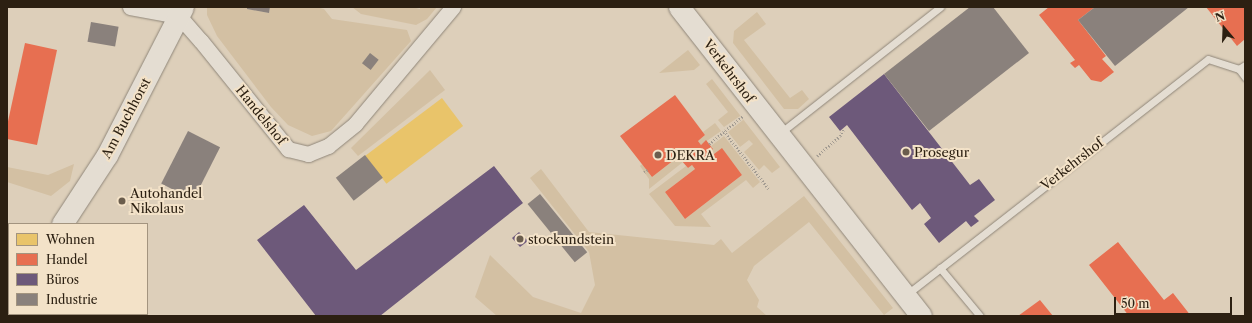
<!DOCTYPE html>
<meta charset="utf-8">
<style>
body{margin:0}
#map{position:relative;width:1252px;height:323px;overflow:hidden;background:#ddcfba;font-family:"Libre Caslon Text",serif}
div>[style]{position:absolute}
.green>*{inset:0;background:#d3c0a3}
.homes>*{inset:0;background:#e9c46a;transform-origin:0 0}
.shops>*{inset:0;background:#e76f51}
.offices>*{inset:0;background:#6d597a}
.industry>*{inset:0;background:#8a817c;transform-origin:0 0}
.path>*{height:2.5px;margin-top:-1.25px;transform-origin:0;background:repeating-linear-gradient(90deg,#a29b92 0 1px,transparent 0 3px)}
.roads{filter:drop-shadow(0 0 1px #8f8679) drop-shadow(0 0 1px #8f8679)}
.lane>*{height:7px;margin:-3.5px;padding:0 3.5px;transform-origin:3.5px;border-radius:3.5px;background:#e4ddd2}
.street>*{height:15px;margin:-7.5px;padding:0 7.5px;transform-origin:7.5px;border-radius:7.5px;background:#e4ddd2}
.secondary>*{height:21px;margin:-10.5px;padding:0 10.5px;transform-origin:10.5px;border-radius:10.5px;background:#e4ddd2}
.dots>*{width:11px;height:11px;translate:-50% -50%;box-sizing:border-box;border:2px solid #f3e2c8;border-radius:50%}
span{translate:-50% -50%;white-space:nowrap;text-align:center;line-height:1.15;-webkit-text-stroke:4px #f3e2c8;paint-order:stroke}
.street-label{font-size:13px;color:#2c2012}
.poi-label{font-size:13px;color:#2c2012}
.left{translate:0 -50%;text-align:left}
.frame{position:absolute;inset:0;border:8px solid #2c2012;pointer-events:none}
.legend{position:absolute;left:8px;top:223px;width:140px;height:92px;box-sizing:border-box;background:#f3e2c8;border:1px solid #a3947f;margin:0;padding:5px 7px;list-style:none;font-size:12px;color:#2c2012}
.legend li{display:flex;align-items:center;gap:8px;height:20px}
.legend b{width:20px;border:1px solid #a3947f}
.north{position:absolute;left:1204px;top:8px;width:40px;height:40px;-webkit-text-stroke:3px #f3e2c8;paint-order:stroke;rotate:341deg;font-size:11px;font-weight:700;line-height:16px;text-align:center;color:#2c2012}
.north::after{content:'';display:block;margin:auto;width:14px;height:18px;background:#2c2012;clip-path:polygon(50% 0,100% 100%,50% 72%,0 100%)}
.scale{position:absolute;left:1114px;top:297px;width:118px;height:18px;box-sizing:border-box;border:2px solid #2c2012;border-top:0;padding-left:5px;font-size:12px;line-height:14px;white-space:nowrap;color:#2c2012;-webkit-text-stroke:3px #f3e2c8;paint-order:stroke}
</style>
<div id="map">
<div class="green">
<i style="clip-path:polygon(207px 7px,247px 7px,247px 9px,269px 13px,270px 7px,316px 7px,324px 9px,332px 19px,407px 30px,411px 41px,331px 131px,312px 136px,288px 125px,271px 107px,217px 36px,207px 15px)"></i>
<i style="clip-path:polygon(352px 7px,412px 7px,420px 9px,420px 7px,437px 7px,427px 19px,416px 25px,361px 14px)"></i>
<i style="clip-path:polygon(757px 12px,766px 24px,744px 40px,790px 98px,802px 90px,809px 99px,798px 109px,784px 109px,733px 43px,734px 31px)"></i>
<i style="clip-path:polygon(688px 50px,700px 65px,694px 70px,659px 73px)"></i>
<i style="clip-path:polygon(430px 70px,445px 90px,358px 156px,351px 148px)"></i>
<i style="clip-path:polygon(712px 79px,780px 167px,772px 173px,764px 165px,759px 170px,744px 152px,753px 144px,749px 140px,740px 147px,728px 132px,743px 120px,740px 116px,724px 127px,718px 120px,728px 112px,706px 84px)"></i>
<i style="clip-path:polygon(715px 123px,721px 131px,701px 145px,698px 141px,705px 135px,703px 132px)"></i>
<i style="clip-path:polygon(724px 136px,760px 182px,753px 188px,746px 180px,701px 214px,711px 227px,675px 226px,649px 194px,686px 166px,688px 168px,692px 165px,695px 169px,665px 192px,685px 219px,742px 175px,722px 149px,710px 157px,707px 153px,713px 149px,711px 146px)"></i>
<i style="clip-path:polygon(683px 153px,686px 157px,682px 160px,683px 162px,649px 189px,649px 179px,640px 166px,642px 164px,652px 177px)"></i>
<i style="clip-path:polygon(74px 164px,70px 181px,51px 196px,7px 182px,7px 167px,48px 175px)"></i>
<i style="clip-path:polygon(541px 169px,589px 232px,714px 245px,721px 239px,732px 253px,804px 196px,893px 308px,884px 315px,809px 222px,754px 266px,747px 280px,759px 300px,757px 307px,767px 316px,497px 316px,475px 297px,490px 255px,533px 297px,581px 313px,595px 285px,589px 252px,530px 178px)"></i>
</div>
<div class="homes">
<i style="left:442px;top:98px;width:35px;height:96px;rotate:53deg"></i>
</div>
<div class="shops">
<i style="clip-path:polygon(1049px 7px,1095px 7px,1078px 20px,1106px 56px,1102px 59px,1114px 72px,1101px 82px,1091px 80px,1079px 65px,1075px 68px,1070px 63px,1075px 60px,1039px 15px)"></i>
<i style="clip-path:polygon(1206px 7px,1245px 7px,1245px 39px,1237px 46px)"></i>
<i style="clip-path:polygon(25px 43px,57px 50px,37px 145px,7px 139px,7px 126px)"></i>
<i style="clip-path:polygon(675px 95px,705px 135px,698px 141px,701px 145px,706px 140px,713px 149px,707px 153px,710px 157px,722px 148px,742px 175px,685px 219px,665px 192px,695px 169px,692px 165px,688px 168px,681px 160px,686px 157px,683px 153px,652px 177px,620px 136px)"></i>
<i style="clip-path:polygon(1118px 242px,1164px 300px,1173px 293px,1191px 316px,1129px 316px,1089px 265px)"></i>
<i style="clip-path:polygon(1040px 300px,1053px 316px,1018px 316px)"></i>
</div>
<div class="offices">
<i style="clip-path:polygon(884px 74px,970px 185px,979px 179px,995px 200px,974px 216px,979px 221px,971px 227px,966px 221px,939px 243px,924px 224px,931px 218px,920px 203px,912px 210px,847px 125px,840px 131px,829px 117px)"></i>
<i style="clip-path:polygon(494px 166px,523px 203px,380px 316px,316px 316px,257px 240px,304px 205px,356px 270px)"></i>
<i style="clip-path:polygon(519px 232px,528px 241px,520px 247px,512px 238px)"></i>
</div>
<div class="industry">
<i style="clip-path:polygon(247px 7px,270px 7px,269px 13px,247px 9px)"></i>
<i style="clip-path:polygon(970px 7px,993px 7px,1029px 53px,929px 131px,884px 74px)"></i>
<i style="clip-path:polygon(1095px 7px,1189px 7px,1115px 66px,1078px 20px)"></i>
<i style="left:91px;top:22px;width:28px;height:20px;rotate:10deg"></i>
<i style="left:370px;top:53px;width:11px;height:13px;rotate:38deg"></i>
<i style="left:188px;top:131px;width:36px;height:59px;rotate:27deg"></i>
<i style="left:365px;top:155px;width:29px;height:37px;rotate:52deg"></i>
<i style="left:540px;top:194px;width:75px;height:16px;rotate:51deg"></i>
</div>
<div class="path">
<i style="left:724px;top:131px;width:73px;rotate:52.2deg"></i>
<i style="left:709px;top:144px;width:44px;rotate:-39.5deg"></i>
<i style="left:817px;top:156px;width:30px;rotate:-41deg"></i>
<i style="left:840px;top:136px;width:9px;rotate:-63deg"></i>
<i style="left:644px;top:172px;width:4px;rotate:-34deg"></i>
</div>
<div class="roads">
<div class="lane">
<i style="left:1239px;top:69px;width:10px;rotate:53deg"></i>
<i style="left:780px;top:133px;width:204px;rotate:-38.2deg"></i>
<i style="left:940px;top:268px;width:62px;rotate:50.2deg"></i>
<i style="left:906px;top:295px;width:383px;rotate:-38deg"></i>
<i style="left:1208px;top:59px;width:33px;rotate:18deg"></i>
<i style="left:1239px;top:69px;width:7px;rotate:-34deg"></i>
</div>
<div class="street">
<i style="left:130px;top:7px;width:50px;rotate:10.4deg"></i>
<i style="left:179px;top:16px;width:33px;rotate:49deg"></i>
<i style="left:201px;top:41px;width:139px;rotate:51.1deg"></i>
<i style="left:288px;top:149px;width:21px;rotate:14deg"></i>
<i style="left:308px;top:154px;width:22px;rotate:-22deg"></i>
<i style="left:328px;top:146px;width:35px;rotate:-39deg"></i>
<i style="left:355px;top:124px;width:153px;rotate:-50.1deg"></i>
</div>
<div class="secondary">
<i style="left:679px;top:7px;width:392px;rotate:51.9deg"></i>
<i style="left:62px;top:224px;width:82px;rotate:-56.9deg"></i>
<i style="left:107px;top:155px;width:166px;rotate:-62.8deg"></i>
<i style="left:7px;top:302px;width:4px;rotate:-56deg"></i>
</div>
</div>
<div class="dots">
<i style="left:906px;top:152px;background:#6a5d4d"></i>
<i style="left:658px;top:155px;background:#6a5d4d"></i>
<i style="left:122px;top:201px;background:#6a5d4d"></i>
<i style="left:520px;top:239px;background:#6a5d4d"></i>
</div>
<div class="street-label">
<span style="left:729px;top:71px;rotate:53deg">Verkehrshof</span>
<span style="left:261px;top:115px;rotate:51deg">Handelshof</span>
<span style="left:126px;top:118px;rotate:-62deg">Am Buchhorst</span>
<span style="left:1072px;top:164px;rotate:-38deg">Verkehrshof</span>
</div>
<div class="poi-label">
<span class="left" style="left:914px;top:152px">Prosegur</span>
<span class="left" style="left:666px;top:155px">DEKRA</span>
<span class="left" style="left:130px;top:201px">Autohandel<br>Nikolaus</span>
<span class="left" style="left:528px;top:239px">stockundstein</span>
</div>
<div class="frame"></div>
<ul class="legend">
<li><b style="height:11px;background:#e9c46a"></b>Wohnen</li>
<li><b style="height:11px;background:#e76f51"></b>Handel</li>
<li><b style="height:11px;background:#6d597a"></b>Büros</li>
<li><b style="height:11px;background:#8a817c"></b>Industrie</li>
</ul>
<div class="north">N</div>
<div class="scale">50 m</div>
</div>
